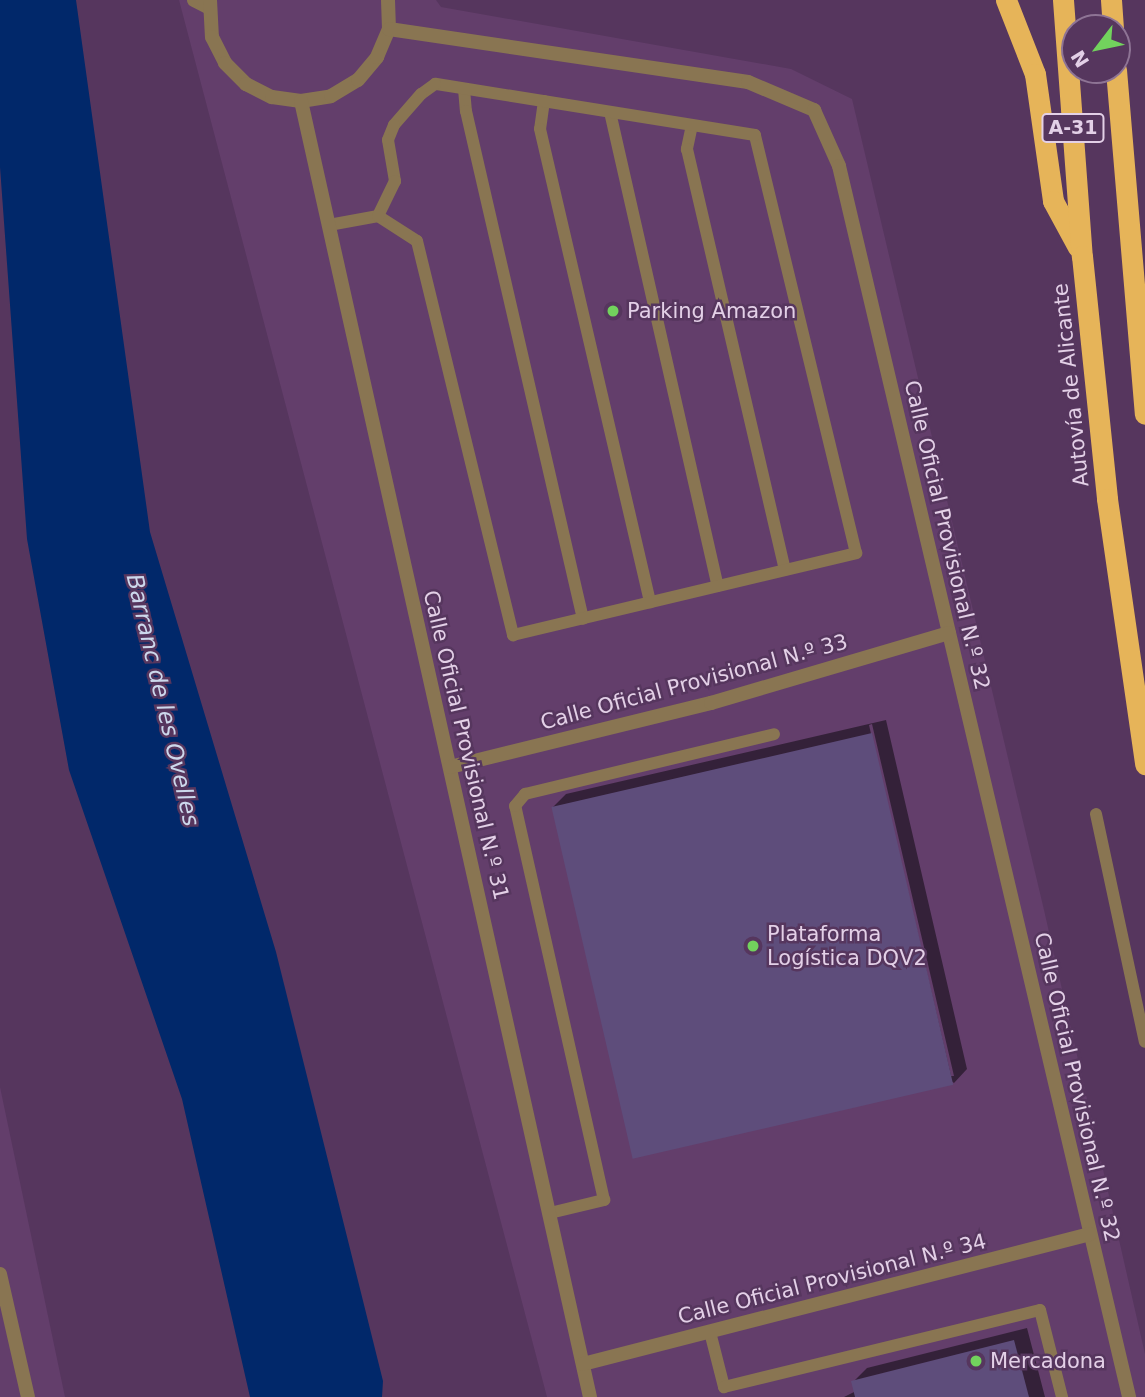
<!DOCTYPE html>
<meta charset="utf-8">
<style>
body{margin:0}
#map{position:relative;width:1145px;height:1397px;overflow:hidden;background:#56365e;font-family:"DejaVu Sans",sans-serif}
div>[style]{position:absolute}
.built>*{inset:0;background:#633e6b}
.water>*{inset:0;background:#01286a}
.shadow>*{inset:0;background:#0007}
.building>*{inset:0;background:#5e4d7b;transform-origin:0 0}
.service>*{height:12px;margin:-6px;padding:0 6px;transform-origin:6px;border-radius:6px;background:#897552}
.minor>*{height:14px;margin:-7px;padding:0 7px;transform-origin:7px;border-radius:7px;background:#897552}
.motorway>*{height:21px;margin:-10.5px;padding:0 10.5px;transform-origin:10.5px;border-radius:10.5px;background:#e6b459}
.dots>*{width:19px;height:19px;translate:-50% -50%;box-sizing:border-box;border:4px solid #56365e;border-radius:50%}
span{translate:-50% -50%;white-space:nowrap;text-align:center;line-height:1.15;-webkit-text-stroke:5px #56365e;paint-order:stroke}
.shield-label span{padding:2px 5px;background:#56365e;border:2px solid;border-radius:5px;-webkit-text-stroke-width:0}
.shield-label{font-size:19px;color:#e3d0e7;font-weight:700}
.poi-label{font-size:21px;color:#e3d0e7}
.left{translate:0 -50%;text-align:left}
.street-label{font-size:21px;color:#e3d0e7}
.water-label{font-size:23px;color:#ccd8ec;font-style:italic}
.north{position:absolute;left:1061px;top:14px;width:70px;height:70px;box-sizing:border-box;background:#56365e;border:2px solid #8e7495;border-radius:50%;rotate:238deg;font-size:19px;font-weight:700;line-height:28px;text-align:center;color:#e3d0e7}
.north::after{content:'';display:block;margin:auto;width:24px;height:32px;background:#72d25d;clip-path:polygon(50% 0,100% 100%,50% 72%,0 100%)}
</style>
<div id="map">
<div class="built">
<i style="clip-path:polygon(179px 0,436px 0,441px 7px,791px 69px,852px 99px,1044px 910px,1145px 1354px,1145px 1397px,547px 1397px)"></i>
<i style="clip-path:polygon(0 1087px,65px 1397px,0 1397px)"></i>
</div>
<div class="water">
<i style="clip-path:polygon(0 0,76px 0,150px 532px,276px 952px,383px 1381px,382px 1397px,250px 1397px,182px 1099px,69px 770px,27px 539px,0 167px)"></i>
</div>
<div class="shadow">
<i style="clip-path:polygon(evenodd,886px 720px,967px 1069px,954px 1083px,553px 807px,566px 794px,886px 720px,872px 724px,954px 1076px,951px 1076px,869px 725px,872px 724px)"></i>
<i style="clip-path:polygon(1027px 1328px,1045px 1397px,844px 1397px,856px 1391px,853px 1382px,867px 1368px)"></i>
</div>
<div class="building">
<i style="left:872px;top:733px;width:361px;height:329px;rotate:77deg"></i>
<i style="clip-path:polygon(1014px 1340px,1029px 1397px,855px 1397px,851px 1381px)"></i>
</div>
<div class="service">
<i style="left:464px;top:89px;width:22px;rotate:85deg"></i>
<i style="left:466px;top:111px;width:521px;rotate:77.03deg"></i>
<i style="left:544px;top:101px;width:28px;rotate:98deg"></i>
<i style="left:540px;top:129px;width:486px;rotate:76.9deg"></i>
<i style="left:610px;top:112px;width:486px;rotate:77.2deg"></i>
<i style="left:692px;top:125px;width:25px;rotate:102deg"></i>
<i style="left:687px;top:149px;width:432px;rotate:76.9deg"></i>
<i style="left:329px;top:225px;width:50px;rotate:-10.4deg"></i>
<i style="left:378px;top:216px;width:46px;rotate:32.7deg"></i>
<i style="left:417px;top:241px;width:406px;rotate:76.3deg"></i>
<i style="left:513px;top:635px;width:353px;rotate:-13.4deg"></i>
<i style="left:856px;top:553px;width:430px;rotate:-103.6deg"></i>
<i style="left:755px;top:135px;width:324px;rotate:-170.9deg"></i>
<i style="left:435px;top:84px;width:17px;rotate:144deg"></i>
<i style="left:421px;top:94px;width:41px;rotate:131.1deg"></i>
<i style="left:394px;top:125px;width:16px;rotate:112deg"></i>
<i style="left:388px;top:140px;width:42px;rotate:80.3deg"></i>
<i style="left:395px;top:181px;width:39px;rotate:116deg"></i>
<i style="left:1096px;top:814px;width:233px;rotate:77.9deg"></i>
<i style="left:550px;top:1213px;width:56px;rotate:-13.5deg"></i>
<i style="left:604px;top:1200px;width:404px;rotate:-102.7deg"></i>
<i style="left:515px;top:806px;width:16px;rotate:-50deg"></i>
<i style="left:525px;top:794px;width:256px;rotate:-13.5deg"></i>
<i style="left:710px;top:1332px;width:57px;rotate:75.7deg"></i>
<i style="left:724px;top:1387px;width:325px;rotate:-13.7deg"></i>
<i style="left:1040px;top:1310px;width:90px;rotate:75.8deg"></i>
</div>
<div class="minor">
<i style="left:194px;top:0;width:16px;rotate:27deg"></i>
<i style="left:210px;top:0;width:37px;rotate:87deg"></i>
<i style="left:212px;top:37px;width:29px;rotate:63deg"></i>
<i style="left:225px;top:63px;width:30px;rotate:45deg"></i>
<i style="left:246px;top:84px;width:29px;rotate:27deg"></i>
<i style="left:272px;top:97px;width:29px;rotate:8deg"></i>
<i style="left:301px;top:101px;width:30px;rotate:-9deg"></i>
<i style="left:331px;top:96px;width:31px;rotate:-31deg"></i>
<i style="left:358px;top:80px;width:30px;rotate:-50deg"></i>
<i style="left:377px;top:57px;width:30px;rotate:-67deg"></i>
<i style="left:389px;top:29px;width:29px;rotate:-92deg"></i>
<i style="left:389px;top:29px;width:363px;rotate:8.4deg"></i>
<i style="left:748px;top:82px;width:72px;rotate:23deg"></i>
<i style="left:814px;top:110px;width:61px;rotate:65.9deg"></i>
<i style="left:839px;top:166px;width:1265px;rotate:76.74deg"></i>
<i style="left:301px;top:101px;width:1328px;rotate:77.43deg"></i>
<i style="left:450px;top:767px;width:269px;rotate:-13.8deg"></i>
<i style="left:711px;top:703px;width:248px;rotate:-16.4deg"></i>
<i style="left:0;top:1274px;width:126px;rotate:77.2deg"></i>
<i style="left:583px;top:1364px;width:523px;rotate:-14.38deg"></i>
</div>
<div class="motorway">
<i style="left:1006px;top:0;width:79px;rotate:68.6deg"></i>
<i style="left:1035px;top:74px;width:128px;rotate:81.9deg"></i>
<i style="left:1053px;top:201px;width:52px;rotate:61.5deg"></i>
<i style="left:1063px;top:0;width:257px;rotate:85.8deg"></i>
<i style="left:1082px;top:256px;width:244px;rotate:84.1deg"></i>
<i style="left:1107px;top:499px;width:268px;rotate:81.8deg"></i>
<i style="left:1111px;top:0;width:28px;rotate:86deg"></i>
<i style="left:1116px;top:70px;width:345px;rotate:85.2deg"></i>
</div>
<div class="dots">
<i style="left:613px;top:311px;background:#72d25d"></i>
<i style="left:753px;top:946px;background:#72d25d"></i>
<i style="left:976px;top:1361px;background:#72d25d"></i>
</div>
<div class="shield-label">
<span style="left:1073px;top:128px">A-31</span>
</div>
<div class="poi-label">
<span class="left" style="left:627px;top:311px">Parking Amazon</span>
<span class="left" style="left:767px;top:946px">Plataforma<br>Logística DQV2</span>
<span class="left" style="left:990px;top:1361px">Mercadona</span>
</div>
<div class="street-label">
<span style="left:1071px;top:385px;rotate:-96deg">Autovía de Alicante</span>
<span style="left:947px;top:535px;rotate:77deg">Calle Oficial Provisional N.º 32</span>
<span style="left:694px;top:682px;rotate:-15deg">Calle Oficial Provisional N.º 33</span>
<span style="left:466px;top:745px;rotate:77deg">Calle Oficial Provisional N.º 31</span>
<span style="left:1077px;top:1087px;rotate:77deg">Calle Oficial Provisional N.º 32</span>
<span style="left:832px;top:1279px;rotate:-14deg">Calle Oficial Provisional N.º 34</span>
</div>
<div class="water-label">
<span style="left:163px;top:700px;rotate:77deg">Barranc de les Ovelles</span>
</div>
<div class="north">N</div>
</div>
